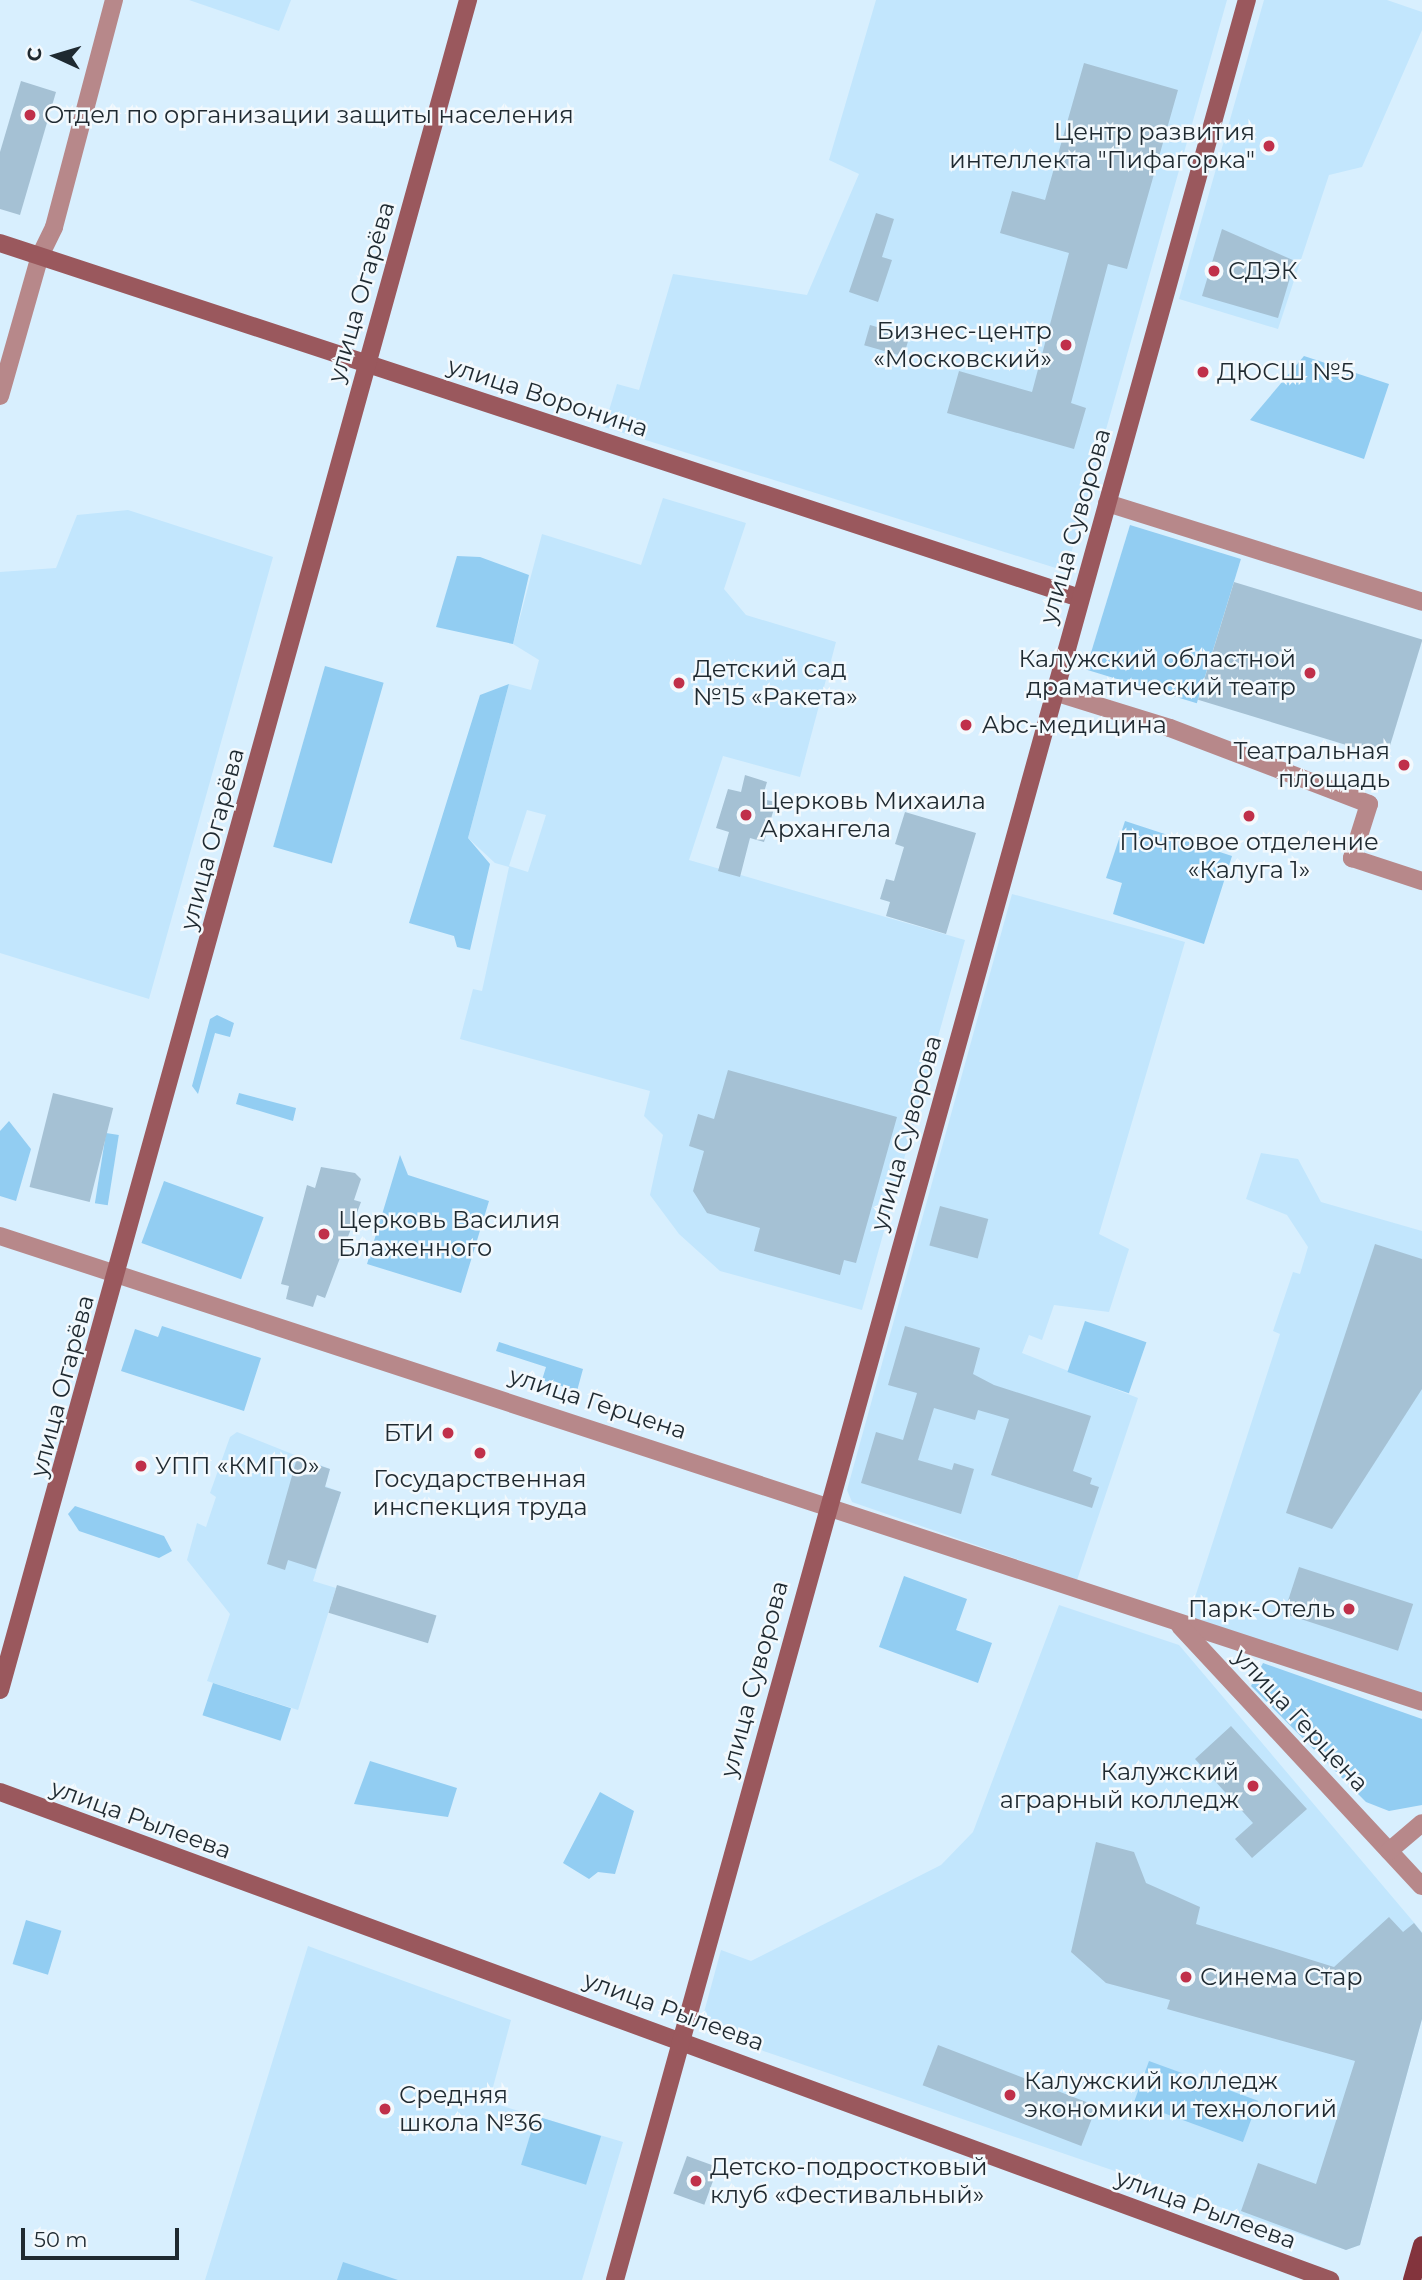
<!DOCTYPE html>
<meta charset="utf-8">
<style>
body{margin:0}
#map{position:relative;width:1422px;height:2280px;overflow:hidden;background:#d8effe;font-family:Montserrat,sans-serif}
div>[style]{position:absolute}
.built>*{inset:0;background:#c2e6fd}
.green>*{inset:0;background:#92cdf2;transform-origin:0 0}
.building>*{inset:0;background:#a5c1d4;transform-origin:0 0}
.street>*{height:18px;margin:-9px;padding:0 9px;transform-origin:9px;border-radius:9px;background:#b7888a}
.secondary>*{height:18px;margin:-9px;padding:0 9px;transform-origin:9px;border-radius:9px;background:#9a585d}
.primary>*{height:18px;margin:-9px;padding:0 9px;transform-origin:9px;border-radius:9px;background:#83343d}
.dots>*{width:19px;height:19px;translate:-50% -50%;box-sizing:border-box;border:4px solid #f3f9fd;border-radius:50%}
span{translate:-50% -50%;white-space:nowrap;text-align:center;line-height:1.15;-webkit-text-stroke:5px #f3f9fd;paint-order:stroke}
.poi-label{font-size:24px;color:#1f2a31}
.left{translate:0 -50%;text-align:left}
.right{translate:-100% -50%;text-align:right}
.street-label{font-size:24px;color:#1f2a31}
.north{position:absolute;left:21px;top:21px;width:70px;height:70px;-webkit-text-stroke:5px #f3f9fd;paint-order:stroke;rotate:274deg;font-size:19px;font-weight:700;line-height:28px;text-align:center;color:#1f2a31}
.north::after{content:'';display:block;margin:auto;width:24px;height:32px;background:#1f2a31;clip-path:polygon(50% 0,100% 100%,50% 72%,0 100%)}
.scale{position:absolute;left:21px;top:2228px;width:158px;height:32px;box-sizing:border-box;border:4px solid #1f2a31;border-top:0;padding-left:9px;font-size:21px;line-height:24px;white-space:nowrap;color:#1f2a31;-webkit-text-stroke:5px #f3f9fd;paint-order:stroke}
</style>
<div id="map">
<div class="built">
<i style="clip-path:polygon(189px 0,291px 0,279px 31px)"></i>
<i style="clip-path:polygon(876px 0,1227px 0,1069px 561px,1059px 569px,604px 427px,617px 384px,639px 390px,673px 274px,807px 295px,859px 174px,829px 160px)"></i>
<i style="clip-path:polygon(1264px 0,1387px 0,1422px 12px,1422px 30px,1362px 167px,1329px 175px,1278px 329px,1179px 299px)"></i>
<i style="clip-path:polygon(evenodd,663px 498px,746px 523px,724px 589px,746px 615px,836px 642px,800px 777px,723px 756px,689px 860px,965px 940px,862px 1310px,720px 1271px,679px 1234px,650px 1195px,663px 1135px,644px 1116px,650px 1091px,460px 1039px,473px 989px,482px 991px,509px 867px,495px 863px,468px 838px,509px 684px,531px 690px,539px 660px,513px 644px,542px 534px,641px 565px,663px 498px,527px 810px,546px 815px,528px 872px,509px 866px,527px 810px)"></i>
<i style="clip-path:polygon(128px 510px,273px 557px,149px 999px,0 953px,0 572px,56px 568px,77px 515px)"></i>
<i style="clip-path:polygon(1012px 894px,1185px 942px,1099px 1234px,1129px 1249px,1109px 1312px,1054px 1305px,1042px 1340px,1029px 1335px,1022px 1353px,1138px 1398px,1077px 1580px,852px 1502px,847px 1490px)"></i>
<i style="clip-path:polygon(1261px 1153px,1298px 1159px,1321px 1202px,1422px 1231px,1422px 1694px,1188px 1619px,1280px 1334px,1273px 1331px,1293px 1272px,1300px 1274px,1308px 1247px,1287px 1215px,1246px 1199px)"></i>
<i style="clip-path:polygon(237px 1432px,330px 1469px,325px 1486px,341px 1492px,313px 1581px,336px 1588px,298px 1710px,207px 1681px,230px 1614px,187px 1560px,197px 1523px,206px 1527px,216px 1497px,210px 1493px,230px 1437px)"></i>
<i style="clip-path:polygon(1059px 1605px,1179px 1645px,1422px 1932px,1422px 2019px,1360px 2245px,1346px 2250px,711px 2033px,703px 2016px,721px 1950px,751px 1961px,941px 1865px,973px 1832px)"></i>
<i style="clip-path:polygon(308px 1946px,511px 2020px,489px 2102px,623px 2142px,582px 2280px,205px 2280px)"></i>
</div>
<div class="green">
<i style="clip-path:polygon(1304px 356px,1389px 384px,1364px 459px,1250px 420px)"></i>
<i style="left:1130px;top:525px;width:116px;height:151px;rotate:17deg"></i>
<i style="clip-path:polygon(457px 556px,480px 557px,529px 575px,513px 644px,436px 627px)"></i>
<i style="left:325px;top:666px;width:61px;height:188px;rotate:16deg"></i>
<i style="clip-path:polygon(509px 684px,468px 838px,490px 864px,470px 950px,457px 947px,454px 936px,409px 923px,480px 695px)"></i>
<i style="clip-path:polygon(1125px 821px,1232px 856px,1204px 944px,1113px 914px,1122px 883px,1106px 878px)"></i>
<i style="clip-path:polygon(217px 1015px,234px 1023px,230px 1037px,215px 1033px,198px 1094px,192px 1086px,210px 1019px)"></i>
<i style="clip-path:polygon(239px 1093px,296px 1108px,293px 1121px,236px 1104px)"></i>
<i style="clip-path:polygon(9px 1121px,31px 1149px,16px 1201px,0 1196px,0 1131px)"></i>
<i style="left:106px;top:1133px;width:13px;height:71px;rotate:9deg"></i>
<i style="clip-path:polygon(400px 1155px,408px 1175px,489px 1201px,461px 1293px,367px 1264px)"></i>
<i style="left:164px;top:1181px;width:106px;height:66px;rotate:20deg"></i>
<i style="left:1085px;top:1321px;width:65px;height:54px;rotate:19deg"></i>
<i style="clip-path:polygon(162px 1326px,261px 1358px,244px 1411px,121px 1371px,135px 1329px,158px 1337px)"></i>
<i style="clip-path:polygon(499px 1342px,583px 1369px,577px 1391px,542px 1380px,546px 1367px,496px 1351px)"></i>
<i style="clip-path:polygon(75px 1506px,164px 1536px,172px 1551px,159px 1558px,79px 1531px,68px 1514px)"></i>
<i style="clip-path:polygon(904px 1576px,967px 1599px,956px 1630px,992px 1643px,978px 1683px,879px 1647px)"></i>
<i style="clip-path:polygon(1263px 1663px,1422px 1719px,1422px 1805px,1389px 1811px,1366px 1802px,1251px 1686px)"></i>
<i style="left:213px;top:1683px;width:82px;height:34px;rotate:18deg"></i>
<i style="clip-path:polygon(370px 1761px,457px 1788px,448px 1817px,354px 1804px)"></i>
<i style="clip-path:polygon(600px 1792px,634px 1811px,615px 1874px,598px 1872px,589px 1879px,563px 1863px)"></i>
<i style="left:26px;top:1920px;width:37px;height:46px;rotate:17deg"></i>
<i style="left:1149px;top:2061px;width:116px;height:44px;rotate:20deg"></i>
<i style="left:536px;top:2116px;width:68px;height:51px;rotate:17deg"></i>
<i style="clip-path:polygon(343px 2262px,398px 2280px,337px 2280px)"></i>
</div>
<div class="building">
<i style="clip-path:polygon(1084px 63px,1178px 90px,1127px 269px,1108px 264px,1071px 403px,1086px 408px,1074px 449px,947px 413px,959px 371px,1032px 392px,1069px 253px,1000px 233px,1012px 191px,1045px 200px)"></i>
<i style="clip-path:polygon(21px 81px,56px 92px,20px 215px,0 209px,0 152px)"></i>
<i style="clip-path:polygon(876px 213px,894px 219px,882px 257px,892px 260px,878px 302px,849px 292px)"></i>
<i style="clip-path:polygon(1222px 229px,1295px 261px,1278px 318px,1202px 296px)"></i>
<i style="left:870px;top:325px;width:41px;height:21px;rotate:16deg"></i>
<i style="left:1234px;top:582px;width:197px;height:123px;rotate:17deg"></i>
<i style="clip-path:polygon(745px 775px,767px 782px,762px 799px,776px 802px,764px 842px,750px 838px,740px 877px,718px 871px,729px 832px,716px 828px,728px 789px,741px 792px)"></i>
<i style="clip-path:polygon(905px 812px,976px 833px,946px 934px,886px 916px,890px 902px,880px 899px,886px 879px,894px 881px,904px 847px,895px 844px)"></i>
<i style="clip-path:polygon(728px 1070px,897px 1117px,856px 1263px,844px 1260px,840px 1275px,754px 1251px,760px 1228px,707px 1213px,693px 1191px,704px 1151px,689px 1146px,698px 1114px,714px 1119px)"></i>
<i style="left:53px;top:1093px;width:62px;height:97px;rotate:14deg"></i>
<i style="clip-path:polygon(321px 1167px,355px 1173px,361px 1179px,354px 1200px,361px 1202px,325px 1298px,317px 1295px,313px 1307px,286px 1299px,289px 1286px,281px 1284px,307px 1185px,315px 1188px)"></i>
<i style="left:940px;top:1206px;width:50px;height:41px;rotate:15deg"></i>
<i style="clip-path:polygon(1375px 1244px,1422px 1259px,1422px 1389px,1332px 1529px,1286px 1513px)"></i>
<i style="clip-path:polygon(905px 1326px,980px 1348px,973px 1374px,994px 1385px,1091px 1416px,1073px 1471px,1092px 1478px,1090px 1484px,1099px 1487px,1092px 1508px,991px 1475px,1009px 1419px,978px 1410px,975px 1420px,934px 1408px,918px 1460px,952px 1470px,954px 1463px,974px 1469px,961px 1514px,861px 1483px,876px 1432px,903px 1440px,917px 1393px,888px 1385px)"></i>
<i style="clip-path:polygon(297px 1458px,330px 1469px,325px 1487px,341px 1492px,316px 1569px,288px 1560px,285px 1570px,267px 1564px)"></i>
<i style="left:1299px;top:1567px;width:120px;height:49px;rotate:18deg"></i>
<i style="left:337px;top:1585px;width:104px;height:29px;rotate:17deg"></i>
<i style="clip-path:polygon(1231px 1726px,1307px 1809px,1252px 1858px,1235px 1839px,1253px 1823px,1195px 1759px)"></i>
<i style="clip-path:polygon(1096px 1842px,1134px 1852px,1146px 1883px,1200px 1907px,1196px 1924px,1334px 1967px,1389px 1917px,1403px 1932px,1414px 1923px,1422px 1933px,1422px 2019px,1360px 2245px,1346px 2250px,1241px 2211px,1258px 2163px,1316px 2184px,1355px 2061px,1167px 2009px,1170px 2000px,1106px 1983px,1071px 1952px)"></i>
<i style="left:938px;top:2045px;width:170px;height:43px;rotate:21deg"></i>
<i style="left:687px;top:2156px;width:33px;height:40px;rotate:20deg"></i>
</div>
<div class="street">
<i style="left:0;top:396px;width:146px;rotate:-74.1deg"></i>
<i style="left:40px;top:256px;width:32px;rotate:-64deg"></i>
<i style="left:54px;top:227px;width:235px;rotate:-75.2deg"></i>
<i style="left:1107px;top:503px;width:330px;rotate:17.4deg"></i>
<i style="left:1054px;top:692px;width:121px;rotate:17.2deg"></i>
<i style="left:1170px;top:728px;width:213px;rotate:20.9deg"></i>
<i style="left:1369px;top:804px;width:57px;rotate:107.5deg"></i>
<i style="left:1352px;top:858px;width:74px;rotate:18.2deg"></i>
<i style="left:0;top:1236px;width:1496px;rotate:18.14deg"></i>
<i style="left:1180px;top:1626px;width:355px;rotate:47.1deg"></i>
<i style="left:1389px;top:1851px;width:43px;rotate:-40.3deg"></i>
</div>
<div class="secondary">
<i style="left:0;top:243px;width:1137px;rotate:18.2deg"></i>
<i style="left:0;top:1690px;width:1754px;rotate:-74.52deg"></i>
<i style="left:0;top:1792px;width:1417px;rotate:20.15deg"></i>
<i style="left:615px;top:2280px;width:2366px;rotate:-74.51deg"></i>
</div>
<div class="primary">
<i style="left:1412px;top:2280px;width:36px;rotate:-74deg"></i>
</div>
<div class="dots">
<i style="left:30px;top:115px;background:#c0304a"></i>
<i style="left:1269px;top:146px;background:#c0304a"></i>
<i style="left:1214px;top:271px;background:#c0304a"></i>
<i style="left:1066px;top:345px;background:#c0304a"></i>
<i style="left:1203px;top:372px;background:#c0304a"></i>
<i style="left:1310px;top:673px;background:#c0304a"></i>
<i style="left:679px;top:683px;background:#c0304a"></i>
<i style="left:966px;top:725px;background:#c0304a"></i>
<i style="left:1404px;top:765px;background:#c0304a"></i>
<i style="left:746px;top:815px;background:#c0304a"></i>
<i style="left:1249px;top:816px;background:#c0304a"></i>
<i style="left:324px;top:1234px;background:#c0304a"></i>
<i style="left:448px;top:1433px;background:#c0304a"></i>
<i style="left:480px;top:1453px;background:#c0304a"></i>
<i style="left:141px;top:1466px;background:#c0304a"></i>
<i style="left:1349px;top:1609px;background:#c0304a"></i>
<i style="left:1253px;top:1786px;background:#c0304a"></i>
<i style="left:1186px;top:1977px;background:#c0304a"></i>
<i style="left:1010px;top:2095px;background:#c0304a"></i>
<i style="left:385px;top:2109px;background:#c0304a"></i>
<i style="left:696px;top:2181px;background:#c0304a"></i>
</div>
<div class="poi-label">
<span class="left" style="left:44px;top:115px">Отдел по организации защиты населения</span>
<span class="right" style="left:1255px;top:146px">Центр развития<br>интеллекта "Пифагорка"</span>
<span class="left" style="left:1228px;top:271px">СДЭК</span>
<span class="right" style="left:1052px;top:345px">Бизнес-центр<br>«Московский»</span>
<span class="left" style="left:1217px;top:372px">ДЮСШ №5</span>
<span class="right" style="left:1296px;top:673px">Калужский областной<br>драматический театр</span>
<span class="left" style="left:693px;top:683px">Детский сад<br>№15 «Ракета»</span>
<span class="left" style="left:982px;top:725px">Abc-медицина</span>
<span class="right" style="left:1390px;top:765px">Театральная<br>площадь</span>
<span class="left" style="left:760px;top:815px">Церковь Михаила<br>Архангела</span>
<span style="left:1249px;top:856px">Почтовое отделение<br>«Калуга 1»</span>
<span class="left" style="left:338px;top:1234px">Церковь Василия<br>Блаженного</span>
<span class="right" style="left:434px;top:1433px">БТИ</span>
<span class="left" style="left:155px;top:1466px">УПП «КМПО»</span>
<span style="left:480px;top:1493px">Государственная<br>инспекция труда</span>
<span class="right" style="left:1335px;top:1609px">Парк-Отель</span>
<span class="right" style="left:1239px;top:1786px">Калужский<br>аграрный колледж</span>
<span class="left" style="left:1200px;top:1977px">Синема Стар</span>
<span class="left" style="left:1024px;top:2095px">Калужский колледж<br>экономики и технологий</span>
<span class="left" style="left:399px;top:2109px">Средняя<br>школа №36</span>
<span class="left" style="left:710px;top:2181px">Детско-подростковый<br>клуб «Фестивальный»</span>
</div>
<div class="street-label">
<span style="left:361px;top:292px;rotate:-74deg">улица Огарёва</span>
<span style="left:548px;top:397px;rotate:18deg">улица Воронина</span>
<span style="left:1075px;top:526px;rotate:-74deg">улица Суворова</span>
<span style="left:212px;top:839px;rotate:-75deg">улица Огарёва</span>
<span style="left:906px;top:1133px;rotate:-74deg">улица Суворова</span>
<span style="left:62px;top:1386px;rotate:-75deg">улица Огарёва</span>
<span style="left:598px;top:1403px;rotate:18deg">улица Герцена</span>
<span style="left:754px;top:1679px;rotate:-75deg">улица Суворова</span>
<span style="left:1301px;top:1720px;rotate:47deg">улица Герцена</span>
<span style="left:141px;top:1819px;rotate:20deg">улица Рылеева</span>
<span style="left:674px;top:2011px;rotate:20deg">улица Рылеева</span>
<span style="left:1206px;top:2209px;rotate:20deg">улица Рылеева</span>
</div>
<div class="north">С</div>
<div class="scale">50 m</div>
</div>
